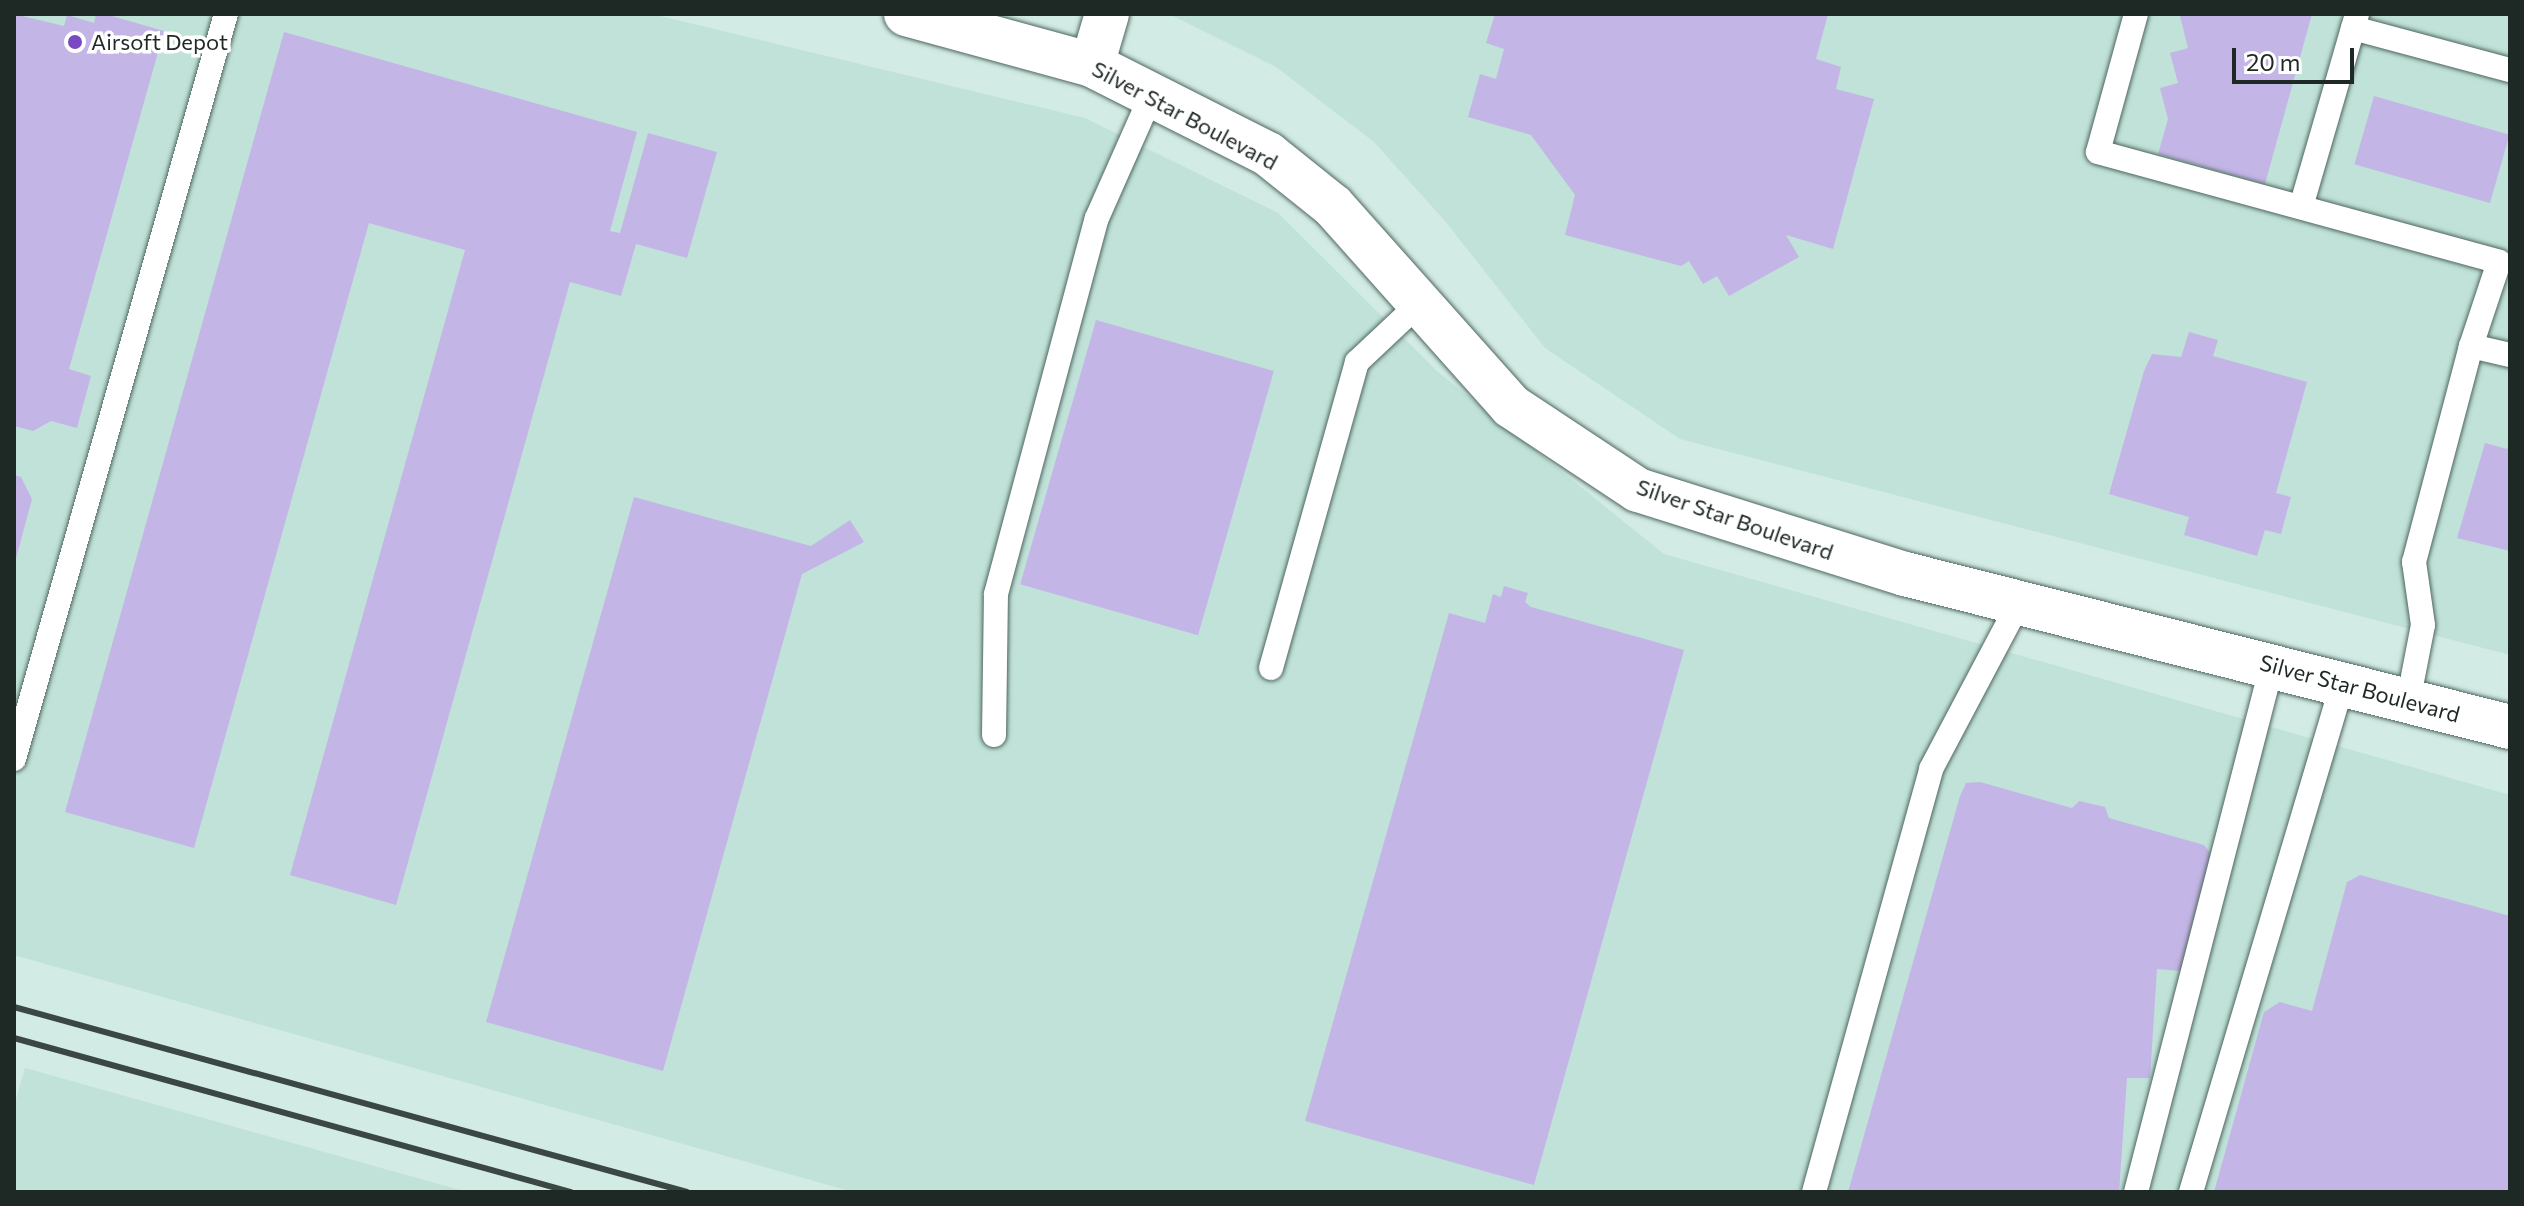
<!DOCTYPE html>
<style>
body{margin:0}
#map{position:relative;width:2524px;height:1206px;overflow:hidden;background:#d2ebe4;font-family:Commissioner,sans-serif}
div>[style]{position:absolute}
.built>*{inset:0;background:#c0e2d8}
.building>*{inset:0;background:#c4b5e7;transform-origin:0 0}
.roads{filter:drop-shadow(0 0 2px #4f6660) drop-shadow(0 0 2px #4f6660)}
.service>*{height:24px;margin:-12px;padding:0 12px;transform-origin:12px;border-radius:12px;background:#fff}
.minor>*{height:44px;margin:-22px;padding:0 22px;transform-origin:22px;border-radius:22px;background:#fff}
.rail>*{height:6px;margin:-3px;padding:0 3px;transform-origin:3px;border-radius:3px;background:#3b4743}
.dots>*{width:22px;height:22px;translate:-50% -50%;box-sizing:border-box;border:4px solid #fff;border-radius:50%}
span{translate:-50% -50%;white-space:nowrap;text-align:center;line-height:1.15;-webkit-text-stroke:7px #fff;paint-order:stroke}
.poi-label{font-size:22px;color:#1e2825}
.left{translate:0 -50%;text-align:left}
.street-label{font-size:22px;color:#1e2825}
.frame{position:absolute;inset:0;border:16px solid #1e2825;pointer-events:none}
.scale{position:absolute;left:2232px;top:48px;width:122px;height:36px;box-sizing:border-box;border:4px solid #1e2825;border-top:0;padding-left:10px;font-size:24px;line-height:28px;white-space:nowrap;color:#1e2825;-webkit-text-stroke:6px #fff;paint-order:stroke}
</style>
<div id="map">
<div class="built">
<i style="clip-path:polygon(14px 14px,652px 14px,1085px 118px,1278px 213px,1438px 372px,1664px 554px,2510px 795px,2510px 1192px,853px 1192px,14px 955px)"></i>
<i style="clip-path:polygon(2510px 14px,2510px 655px,1680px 439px,1545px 348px,1445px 221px,1374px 142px,1276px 67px,1173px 16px)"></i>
<i style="clip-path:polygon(25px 1068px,467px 1192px,14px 1192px,14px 1106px)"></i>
</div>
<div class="building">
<i style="clip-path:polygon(14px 14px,64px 26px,67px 15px,94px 23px,96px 14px,105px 14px,164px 31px,69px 369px,91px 376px,77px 428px,51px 421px,33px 431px,14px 426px)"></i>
<i style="clip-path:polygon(1495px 14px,1828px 14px,1816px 59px,1841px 67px,1836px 89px,1874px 99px,1833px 249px,1786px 235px,1799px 257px,1729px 296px,1717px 276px,1703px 284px,1689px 261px,1681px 266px,1565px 235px,1575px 195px,1531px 135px,1468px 117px,1480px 74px,1496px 79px,1504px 49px,1486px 43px)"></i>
<i style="clip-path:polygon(2190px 14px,2312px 14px,2265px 184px,2158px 154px,2168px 119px,2160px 88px,2178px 83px,2170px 53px,2188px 48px,2180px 16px)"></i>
<i style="clip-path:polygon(284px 32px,637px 132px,610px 231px,620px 233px,648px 133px,717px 152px,687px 258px,636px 244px,621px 296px,570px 282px,396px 905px,290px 875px,465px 250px,369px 223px,194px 848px,65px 812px)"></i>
<i style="left:2374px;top:96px;width:141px;height:71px;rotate:16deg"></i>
<i style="left:1096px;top:320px;width:185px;height:275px;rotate:16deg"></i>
<i style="clip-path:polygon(2189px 332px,2218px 340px,2213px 356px,2307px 382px,2276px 493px,2291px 497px,2281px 534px,2265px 530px,2257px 556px,2184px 535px,2189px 517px,2109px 494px,2144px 371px,2152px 354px,2181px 357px)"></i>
<i style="clip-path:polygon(2510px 441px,2510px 551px,2457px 538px,2485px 443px,2507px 449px)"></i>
<i style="clip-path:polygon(14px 475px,21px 477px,32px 499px,15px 562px)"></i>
<i style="clip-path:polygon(634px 497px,811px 546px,850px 520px,864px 542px,802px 574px,663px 1071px,486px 1022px)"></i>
<i style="clip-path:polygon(1504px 586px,1528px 593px,1525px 602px,1531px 607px,1684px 650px,1534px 1185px,1305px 1121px,1449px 613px,1485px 623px,1493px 594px,1501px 597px)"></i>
<i style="clip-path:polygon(1980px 782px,2072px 808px,2079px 801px,2105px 807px,2109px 818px,2204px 845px,2211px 854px,2181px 971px,2157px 969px,2150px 1078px,2127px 1078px,2119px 1192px,1848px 1192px,1960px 796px,1966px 783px)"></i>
<i style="clip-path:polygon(2360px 875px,2510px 916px,2510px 1192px,2214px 1192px,2264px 1012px,2280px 1002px,2312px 1011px,2347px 882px)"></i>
</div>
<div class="roads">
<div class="service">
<i style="left:2136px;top:14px;width:143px;rotate:105.4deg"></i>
<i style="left:2098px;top:152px;width:416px;rotate:15.3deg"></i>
<i style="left:2499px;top:262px;width:89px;rotate:108.4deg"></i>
<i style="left:2353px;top:28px;width:163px;rotate:15deg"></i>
<i style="left:2301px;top:207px;width:201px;rotate:-73.8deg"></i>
<i style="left:1271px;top:668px;width:318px;rotate:-74.3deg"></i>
<i style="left:1357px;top:362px;width:88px;rotate:-43.2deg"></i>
<i style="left:2408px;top:702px;width:78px;rotate:-79deg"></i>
<i style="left:2423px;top:625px;width:64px;rotate:-98.1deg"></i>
<i style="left:2414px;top:562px;width:223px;rotate:-75.2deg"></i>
<i style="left:2471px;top:346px;width:40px;rotate:13deg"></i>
<i style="left:994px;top:735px;width:141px;rotate:-89.2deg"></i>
<i style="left:996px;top:594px;width:389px;rotate:-75deg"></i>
<i style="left:1097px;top:218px;width:136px;rotate:-66.1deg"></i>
<i style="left:14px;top:759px;width:775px;rotate:-74.12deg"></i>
<i style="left:1814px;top:1192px;width:439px;rotate:-74.5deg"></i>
<i style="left:1931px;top:769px;width:190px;rotate:-62.1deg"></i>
<i style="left:2136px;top:1192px;width:544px;rotate:-75.53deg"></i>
<i style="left:2191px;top:1192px;width:529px;rotate:-73.41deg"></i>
</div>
<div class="minor">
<i style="left:906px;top:14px;width:193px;rotate:15.3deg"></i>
<i style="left:1092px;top:65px;width:197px;rotate:26.8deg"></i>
<i style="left:1268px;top:154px;width:83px;rotate:38.7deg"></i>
<i style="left:1333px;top:206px;width:268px;rotate:48.3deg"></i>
<i style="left:1511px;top:406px;width:152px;rotate:33.5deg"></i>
<i style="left:1638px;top:490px;width:280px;rotate:17.5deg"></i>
<i style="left:1905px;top:574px;width:624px;rotate:14.19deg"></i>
<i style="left:1092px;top:65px;width:53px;rotate:-73.6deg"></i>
</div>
</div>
<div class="rail">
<i style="left:14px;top:1007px;width:698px;rotate:15.37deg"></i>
<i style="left:14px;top:1038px;width:578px;rotate:15.46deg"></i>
</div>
<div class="dots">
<i style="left:75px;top:42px;background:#7a4ac2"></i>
</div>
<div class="poi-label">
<span class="left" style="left:91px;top:42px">Airsoft Depot</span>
</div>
<div class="street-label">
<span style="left:1185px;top:115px;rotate:28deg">Silver Star Boulevard</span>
<span style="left:1735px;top:519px;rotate:19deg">Silver Star Boulevard</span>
<span style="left:2360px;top:688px;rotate:15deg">Silver Star Boulevard</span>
</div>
<div class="frame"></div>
<div class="scale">20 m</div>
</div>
